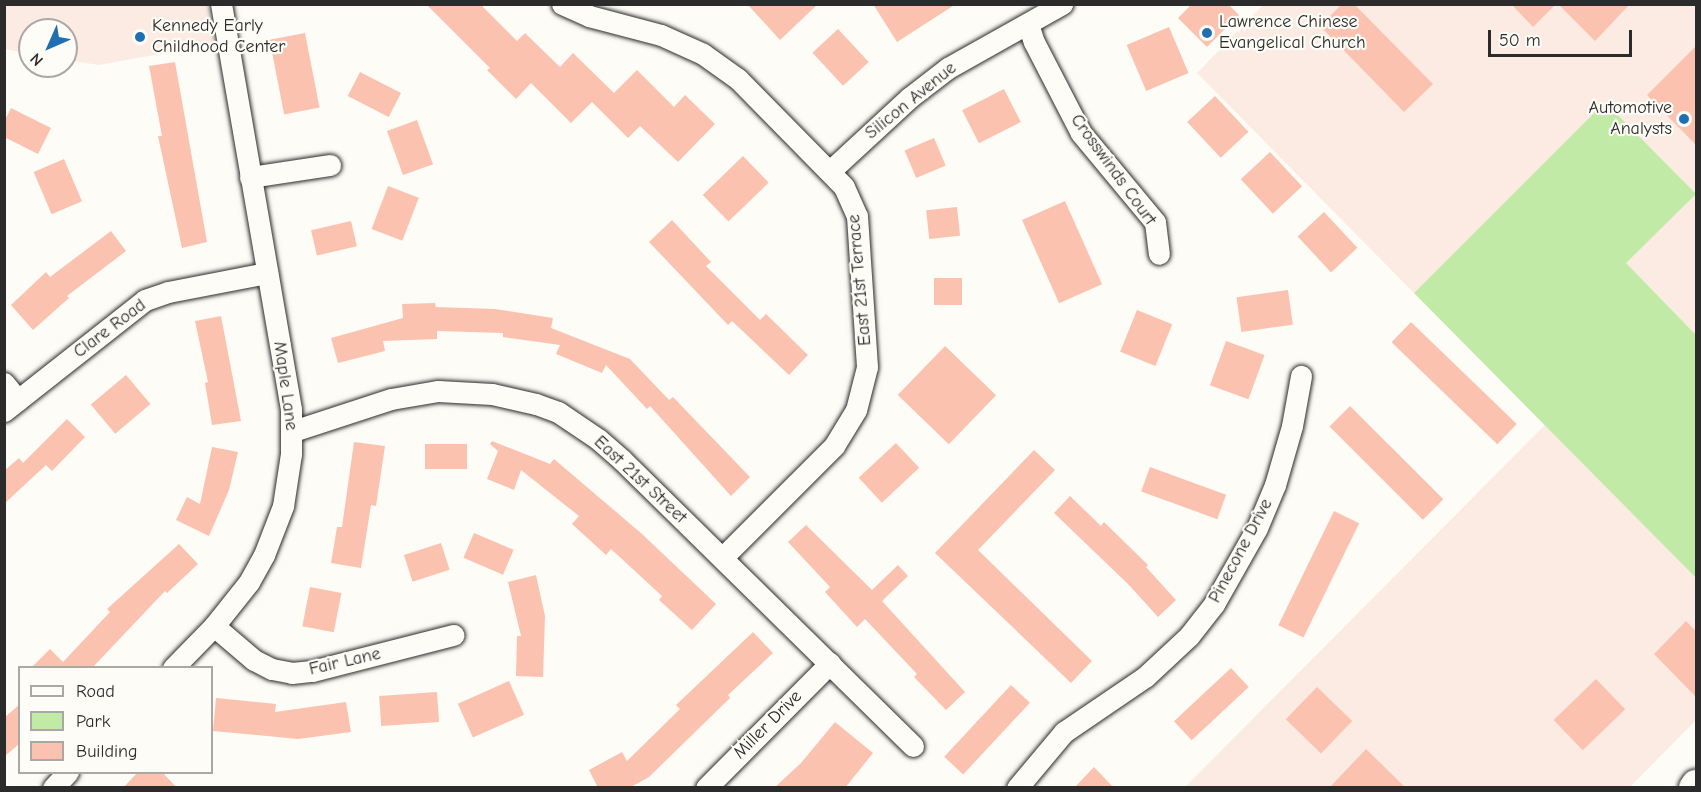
<!DOCTYPE html>
<style>
body{margin:0}
#map{position:relative;width:1701px;height:792px;overflow:hidden;background:#fdfcf7;font-family:"Comic Neue",sans-serif}
div>[style]{position:absolute}
.built>*{inset:0;background:#fcebe2}
.green>*{inset:0;background:#c0eaa6}
.building>*{inset:0;background:#fbc2b0;transform-origin:0 0}
.roads{filter:drop-shadow(0 0 2px #2b2b2b) drop-shadow(0 0 2px #2b2b2b)}
.minor>*{height:21px;margin:-10.5px;padding:0 10.5px;transform-origin:10.5px;border-radius:10.5px;background:#fdfcf7}
.secondary>*{height:30px;margin:-15px;padding:0 15px;transform-origin:15px;border-radius:15px;background:#fdfcf7}
.dots>*{width:16px;height:16px;translate:-50% -50%;box-sizing:border-box;border:3px solid #fdfcf7;border-radius:50%}
span{translate:-50% -50%;white-space:nowrap;text-align:center;line-height:1.15;-webkit-text-stroke:4.5px #fdfcf7;paint-order:stroke}
.poi-label{font-size:18px;color:#2b2b2b}
.left{translate:0 -50%;text-align:left}
.right{translate:-100% -50%;text-align:right}
.street-label{font-size:18px;color:#2b2b2b}
.frame{position:absolute;inset:0;border:6px solid #2b2b2b;pointer-events:none}
.legend{position:absolute;left:18px;top:666px;width:195px;height:108px;box-sizing:border-box;background:#fdfcf7;border:2px solid #a9a8a5;margin:0;padding:8px 10px;list-style:none;font-size:18px;color:#2b2b2b}
.legend li{display:flex;align-items:center;gap:12px;height:30px}
.legend b{width:30px;border:2px solid #a9a8a5}
.north{position:absolute;left:18px;top:18px;width:60px;height:60px;box-sizing:border-box;background:#fdfcf7;border:2px solid #a9a8a5;border-radius:50%;rotate:225deg;font-size:16px;font-weight:700;line-height:24px;text-align:center;color:#2b2b2b}
.north::after{content:'';display:block;margin:auto;width:21px;height:27px;background:#1f6fb2;clip-path:polygon(50% 0,100% 100%,50% 72%,0 100%)}
.scale{position:absolute;left:1488px;top:30px;width:144px;height:27px;box-sizing:border-box;border:3px solid #2b2b2b;border-top:0;padding-left:8px;font-size:18px;line-height:21px;white-space:nowrap;color:#2b2b2b;-webkit-text-stroke:4px #fdfcf7;paint-order:stroke}
</style>
<div id="map">
<div class="built">
<i style="clip-path:polygon(4px 5px,208px 5px,214px 44px,99px 65px,66px 60px,66px 30px,30px 30px,30px 54px,5px 49px)"></i>
<i style="clip-path:polygon(1263px 5px,1696px 5px,1696px 335px,1626px 263px,1605px 102px,1414px 293px,1197px 73px)"></i>
<i style="clip-path:polygon(1545px 425px,1696px 578px,1696px 720px,1630px 787px,1184px 788px)"></i>
</div>
<div class="green">
<i style="clip-path:polygon(1605px 102px,1696px 194px,1626px 263px,1696px 335px,1696px 578px,1414px 293px)"></i>
</div>
<div class="building">
<i style="clip-path:polygon(426px 4px,480px 4px,517px 41px,525px 33px,560px 67px,573px 53px,614px 93px,637px 70px,674px 107px,685px 95px,715px 124px,678px 162px,640px 126px,628px 138px,592px 102px,571px 123px,531px 83px,516px 99px,487px 70px,490px 68px)"></i>
<i style="clip-path:polygon(747px 4px,818px 4px,780px 40px)"></i>
<i style="clip-path:polygon(873px 4px,956px 4px,897px 42px)"></i>
<i style="clip-path:polygon(1192px 4px,1228px 4px,1239px 15px,1207px 47px,1178px 18px)"></i>
<i style="clip-path:polygon(1342px 4px,1354px 4px,1433px 84px,1404px 112px,1320px 26px)"></i>
<i style="clip-path:polygon(1511px 4px,1556px 4px,1533px 27px)"></i>
<i style="clip-path:polygon(1558px 4px,1630px 4px,1595px 41px)"></i>
<i style="left:1169px;top:27px;width:50px;height:46px;rotate:67deg"></i>
<i style="left:838px;top:29px;width:45px;height:35px;rotate:47deg"></i>
<i style="left:305px;top:33px;width:76px;height:36px;rotate:79deg"></i>
<i style="clip-path:polygon(1696px 46px,1696px 145px,1647px 95px)"></i>
<i style="clip-path:polygon(175px 62px,207px 242px,182px 248px,158px 136px,162px 136px,149px 66px)"></i>
<i style="left:360px;top:72px;width:46px;height:27px;rotate:27deg"></i>
<i style="left:1004px;top:89px;width:37px;height:47px;rotate:63deg"></i>
<i style="left:1215px;top:96px;width:49px;height:38px;rotate:47deg"></i>
<i style="clip-path:polygon(11px 108px,51px 128px,38px 154px,4px 137px,4px 122px)"></i>
<i style="left:417px;top:120px;width:47px;height:32px;rotate:70deg"></i>
<i style="left:934px;top:138px;width:30px;height:32px;rotate:67deg"></i>
<i style="left:1270px;top:152px;width:47px;height:40px;rotate:47deg"></i>
<i style="left:743px;top:156px;width:37px;height:56px;rotate:46deg"></i>
<i style="left:64px;top:159px;width:46px;height:33px;rotate:67deg"></i>
<i style="left:388px;top:186px;width:33px;height:46px;rotate:21deg"></i>
<i style="left:1065px;top:201px;width:91px;height:47px;rotate:66deg"></i>
<i style="left:957px;top:207px;width:29px;height:31px;rotate:84deg"></i>
<i style="left:1324px;top:212px;width:49px;height:36px;rotate:47deg"></i>
<i style="clip-path:polygon(672px 220px,711px 262px,706px 266px,760px 320px,766px 314px,808px 355px,789px 375px,732px 321px,728px 325px,649px 242px)"></i>
<i style="left:351px;top:221px;width:26px;height:41px;rotate:77deg"></i>
<i style="clip-path:polygon(111px 231px,126px 251px,67px 296px,69px 298px,33px 330px,11px 305px,46px 272px,50px 277px)"></i>
<i style="left:934px;top:278px;width:28px;height:27px"></i>
<i style="left:1288px;top:290px;width:35px;height:52px;rotate:82deg"></i>
<i style="clip-path:polygon(435px 303px,436px 307px,495px 309px,553px 318px,551px 328px,630px 359px,669px 400px,673px 397px,750px 477px,731px 496px,650px 406px,647px 409px,606px 365px,602px 373px,556px 354px,560px 345px,503px 337px,503px 333px,437px 331px,437px 339px,383px 341px,385px 351px,338px 363px,331px 338px,403px 318px,402px 304px)"></i>
<i style="left:1137px;top:310px;width:38px;height:45px;rotate:22deg"></i>
<i style="clip-path:polygon(221px 316px,241px 421px,212px 425px,205px 383px,208px 382px,195px 321px)"></i>
<i style="left:1411px;top:322px;width:147px;height:28px;rotate:44deg"></i>
<i style="left:1226px;top:341px;width:41px;height:47px;rotate:20deg"></i>
<i style="left:945px;top:346px;width:71px;height:68px;rotate:44deg"></i>
<i style="left:126px;top:375px;width:38px;height:46px;rotate:50deg"></i>
<i style="left:1350px;top:406px;width:132px;height:29px;rotate:45deg"></i>
<i style="clip-path:polygon(67px 419px,85px 437px,52px 471px,46px 465px,4px 504px,4px 471px,19px 458px,23px 463px)"></i>
<i style="clip-path:polygon(492px 441px,550px 464px,554px 459px,642px 534px,716px 604px,692px 630px,659px 600px,662px 596px,611px 549px,606px 555px,572px 524px,579px 516px,521px 470px,514px 490px,487px 479px,498px 451px,490px 444px)"></i>
<i style="clip-path:polygon(354px 442px,385px 446px,376px 506px,371px 505px,361px 568px,331px 563px,337px 527px,342px 527px)"></i>
<i style="left:896px;top:443px;width:34px;height:51px;rotate:47deg"></i>
<i style="left:425px;top:444px;width:42px;height:25px"></i>
<i style="clip-path:polygon(212px 447px,238px 452px,229px 490px,209px 536px,176px 520px,187px 497px,200px 504px)"></i>
<i style="clip-path:polygon(1034px 450px,1055px 470px,978px 550px,1092px 661px,1071px 683px,935px 553px)"></i>
<i style="left:1150px;top:467px;width:81px;height:26px;rotate:20deg"></i>
<i style="clip-path:polygon(1070px 496px,1101px 526px,1104px 522px,1148px 565px,1146px 567px,1176px 600px,1158px 617px,1129px 585px,1054px 513px)"></i>
<i style="left:1334px;top:511px;width:28px;height:127px;rotate:26deg"></i>
<i style="clip-path:polygon(806px 525px,872px 590px,898px 565px,908px 576px,882px 601px,965px 692px,946px 710px,914px 677px,917px 674px,865px 619px,857px 627px,825px 592px,830px 587px,788px 542px)"></i>
<i style="left:474px;top:533px;width:43px;height:27px;rotate:23deg"></i>
<i style="left:441px;top:543px;width:28px;height:39px;rotate:72deg"></i>
<i style="clip-path:polygon(179px 544px,198px 564px,167px 593px,165px 591px,92px 668px,31px 668px,50px 649px,63px 662px,110px 612px,107px 609px)"></i>
<i style="clip-path:polygon(536px 575px,545px 616px,543px 677px,516px 676px,517px 636px,521px 636px,508px 582px)"></i>
<i style="left:310px;top:587px;width:32px;height:40px;rotate:11deg"></i>
<i style="clip-path:polygon(1686px 621px,1696px 631px,1696px 697px,1654px 654px)"></i>
<i style="clip-path:polygon(753px 632px,773px 653px,728px 695px,730px 698px,649px 777px,629px 788px,598px 788px,589px 770px,622px 752px,627px 761px,680px 709px,676px 705px)"></i>
<i style="left:1231px;top:668px;width:26px;height:78px;rotate:47deg"></i>
<i style="left:1596px;top:679px;width:42px;height:59px;rotate:46deg"></i>
<i style="left:509px;top:681px;width:37px;height:56px;rotate:66deg"></i>
<i style="left:1011px;top:685px;width:26px;height:98px;rotate:43deg"></i>
<i style="left:1317px;top:687px;width:49px;height:45px;rotate:44deg"></i>
<i style="left:437px;top:692px;width:30px;height:58px;rotate:86deg"></i>
<i style="clip-path:polygon(216px 698px,276px 704px,275px 712px,346px 702px,351px 732px,298px 739px,213px 731px)"></i>
<i style="clip-path:polygon(20px 704px,20px 743px,4px 757px,4px 718px)"></i>
<i style="clip-path:polygon(835px 722px,873px 753px,845px 788px,774px 788px,801px 763px)"></i>
<i style="clip-path:polygon(1366px 749px,1406px 788px,1329px 788px)"></i>
<i style="clip-path:polygon(1094px 767px,1114px 788px,1074px 788px)"></i>
<i style="clip-path:polygon(138px 772px,162px 772px,177px 788px,123px 788px)"></i>
</div>
<div class="roads">
<div class="minor">
<i style="left:562px;top:4px;width:30px;rotate:24deg"></i>
<i style="left:589px;top:16px;width:74px;rotate:14.8deg"></i>
<i style="left:661px;top:35px;width:46px;rotate:24.3deg"></i>
<i style="left:703px;top:54px;width:43px;rotate:35.5deg"></i>
<i style="left:738px;top:79px;width:151px;rotate:45.5deg"></i>
<i style="left:844px;top:187px;width:32px;rotate:66deg"></i>
<i style="left:857px;top:216px;width:151px;rotate:86.2deg"></i>
<i style="left:867px;top:367px;width:44px;rotate:104.3deg"></i>
<i style="left:856px;top:410px;width:42px;rotate:121.4deg"></i>
<i style="left:834px;top:446px;width:158px;rotate:135deg"></i>
<i style="left:1028px;top:24px;width:19px;rotate:72deg"></i>
<i style="left:1034px;top:42px;width:102px;rotate:62.7deg"></i>
<i style="left:1081px;top:133px;width:116px;rotate:50.3deg"></i>
<i style="left:1155px;top:222px;width:32px;rotate:83deg"></i>
<i style="left:830px;top:171px;width:108px;rotate:-42.7deg"></i>
<i style="left:909px;top:98px;width:49px;rotate:-37.6deg"></i>
<i style="left:948px;top:68px;width:131px;rotate:-29.3deg"></i>
<i style="left:250px;top:177px;width:81px;rotate:-8.5deg"></i>
<i style="left:4px;top:383px;width:22px;rotate:51deg"></i>
<i style="left:4px;top:411px;width:179px;rotate:-38.2deg"></i>
<i style="left:145px;top:300px;width:24px;rotate:-19deg"></i>
<i style="left:168px;top:292px;width:101px;rotate:-10.9deg"></i>
<i style="left:293px;top:431px;width:103px;rotate:-18.1deg"></i>
<i style="left:391px;top:399px;width:48px;rotate:-9.7deg"></i>
<i style="left:438px;top:391px;width:54px;rotate:3.2deg"></i>
<i style="left:492px;top:394px;width:45px;rotate:12.8deg"></i>
<i style="left:536px;top:404px;width:23px;rotate:20deg"></i>
<i style="left:558px;top:412px;width:48px;rotate:34deg"></i>
<i style="left:598px;top:439px;width:32px;rotate:41deg"></i>
<i style="left:622px;top:460px;width:408px;rotate:44.5deg"></i>
<i style="left:214px;top:626px;width:52px;rotate:40.4deg"></i>
<i style="left:254px;top:660px;width:20px;rotate:27deg"></i>
<i style="left:272px;top:669px;width:20px;rotate:11deg"></i>
<i style="left:292px;top:673px;width:20px;rotate:-6deg"></i>
<i style="left:312px;top:671px;width:146px;rotate:-14.3deg"></i>
<i style="left:173px;top:668px;width:59px;rotate:-45.7deg"></i>
<i style="left:214px;top:626px;width:56px;rotate:-51.5deg"></i>
<i style="left:249px;top:582px;width:31px;rotate:-61deg"></i>
<i style="left:264px;top:555px;width:53px;rotate:-68.8deg"></i>
<i style="left:283px;top:506px;width:53px;rotate:-81.3deg"></i>
<i style="left:291px;top:454px;width:45px;rotate:-90deg"></i>
<i style="left:291px;top:409px;width:411px;rotate:-99.8deg"></i>
<i style="left:53px;top:788px;width:22px;rotate:-47deg"></i>
<i style="left:706px;top:788px;width:176px;rotate:-45.2deg"></i>
<i style="left:1017px;top:788px;width:73px;rotate:-50deg"></i>
<i style="left:1064px;top:732px;width:98px;rotate:-34.2deg"></i>
<i style="left:1145px;top:677px;width:60px;rotate:-43deg"></i>
<i style="left:1189px;top:636px;width:41px;rotate:-52deg"></i>
<i style="left:1214px;top:604px;width:87px;rotate:-60.5deg"></i>
<i style="left:1257px;top:528px;width:47px;rotate:-67.3deg"></i>
<i style="left:1275px;top:485px;width:61px;rotate:-73.9deg"></i>
<i style="left:1292px;top:426px;width:51px;rotate:-79.8deg"></i>
</div>
<div class="secondary">
<i style="left:1694px;top:788px;width:4px;rotate:-56deg"></i>
</div>
</div>
<div class="dots">
<i style="left:1207px;top:33px;background:#1f6fb2"></i>
<i style="left:140px;top:37px;background:#1f6fb2"></i>
<i style="left:1684px;top:119px;background:#1f6fb2"></i>
</div>
<div class="poi-label">
<span class="left" style="left:1219px;top:33px">Lawrence Chinese<br>Evangelical Church</span>
<span class="left" style="left:152px;top:37px">Kennedy Early<br>Childhood Center</span>
<span class="right" style="left:1672px;top:119px">Automotive<br>Analysts</span>
</div>
<div class="street-label">
<span style="left:911px;top:101px;rotate:-39deg">Silicon Avenue</span>
<span style="left:1113px;top:170px;rotate:54deg">Crosswinds Court</span>
<span style="left:860px;top:280px;rotate:-95deg">East 21st Terrace</span>
<span style="left:110px;top:329px;rotate:-37deg">Clare Road</span>
<span style="left:285px;top:386px;rotate:82deg">Maple Lane</span>
<span style="left:640px;top:480px;rotate:43deg">East 21st Street</span>
<span style="left:1241px;top:551px;rotate:-62deg">Pinecone Drive</span>
<span style="left:345px;top:662px;rotate:-13deg">Fair Lane</span>
<span style="left:768px;top:725px;rotate:-45deg">Miller Drive</span>
</div>
<div class="frame"></div>
<ul class="legend">
<li><b style="height:8px;background:#fdfcf7"></b>Road</li>
<li><b style="height:16px;background:#c0eaa6"></b>Park</li>
<li><b style="height:16px;background:#fbc2b0"></b>Building</li>
</ul>
<div class="north">N</div>
<div class="scale">50 m</div>
</div>
